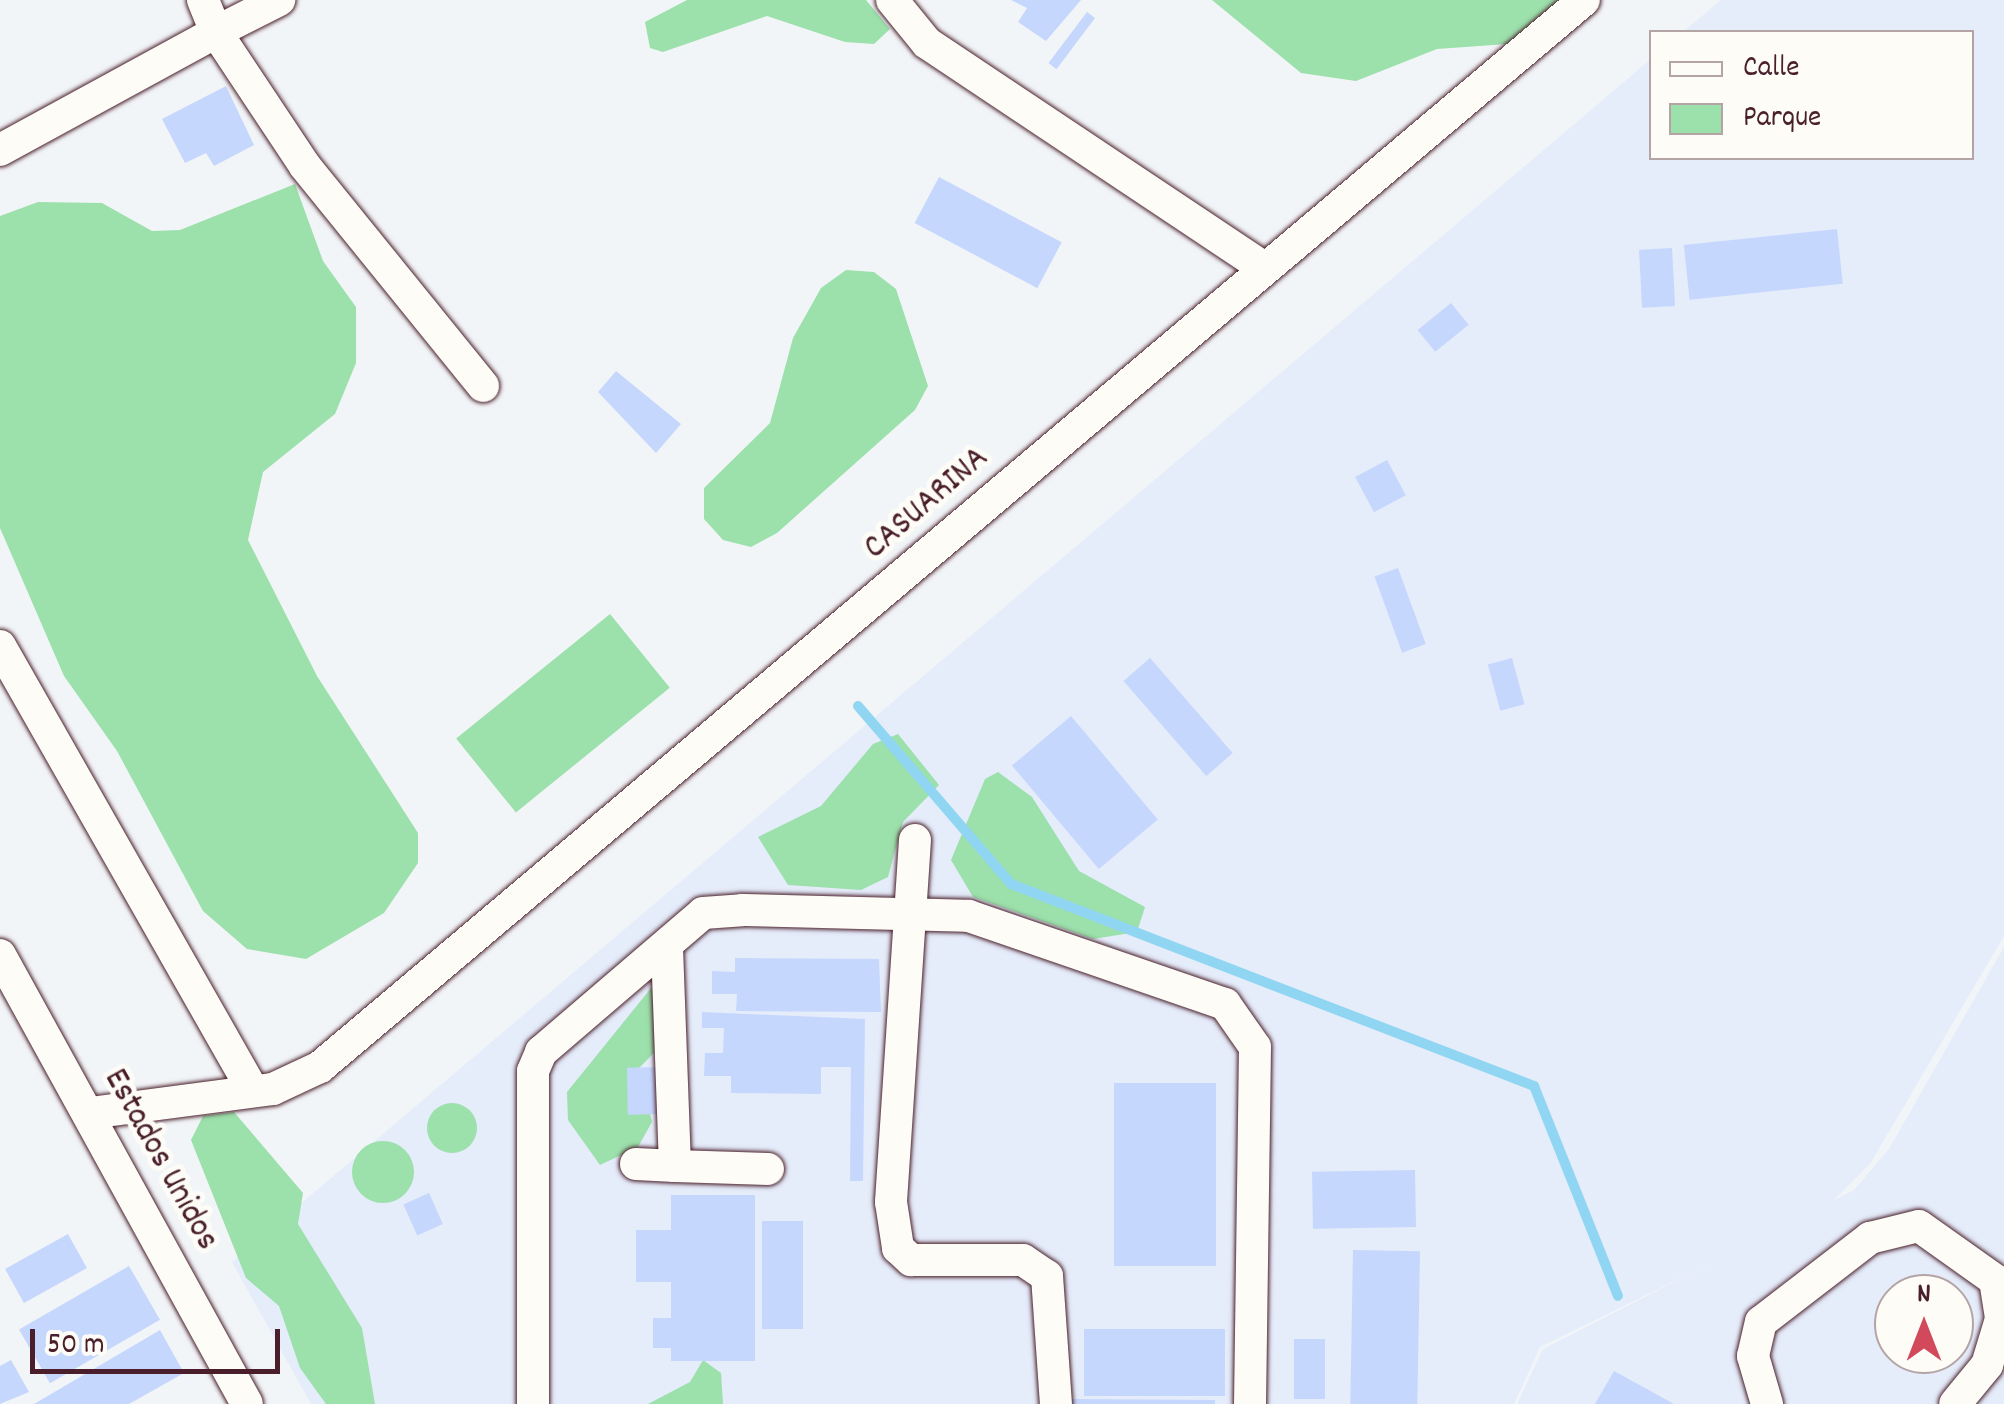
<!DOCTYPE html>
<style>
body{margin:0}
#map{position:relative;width:2004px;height:1404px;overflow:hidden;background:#f2f5f8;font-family:Dekko,sans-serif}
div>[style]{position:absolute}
.built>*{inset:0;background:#e5ecfa}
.green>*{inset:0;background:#9ce0ac;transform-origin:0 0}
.round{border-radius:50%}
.stream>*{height:10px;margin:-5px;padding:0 5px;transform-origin:5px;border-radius:5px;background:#90d6f2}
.building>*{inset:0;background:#c6d7fd;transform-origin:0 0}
.roads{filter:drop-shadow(0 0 2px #4a1f2b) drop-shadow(0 0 2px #4a1f2b)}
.minor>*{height:32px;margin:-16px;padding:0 16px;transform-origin:16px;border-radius:16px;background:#fdfcf7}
span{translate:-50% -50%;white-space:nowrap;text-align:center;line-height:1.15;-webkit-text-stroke:10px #fdfcf7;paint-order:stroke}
.street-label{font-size:35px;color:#4a1f2b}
.legend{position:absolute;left:1649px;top:30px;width:325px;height:130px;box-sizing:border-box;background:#fdfcf7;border:2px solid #b5a4a5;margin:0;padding:12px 18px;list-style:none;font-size:30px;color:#4a1f2b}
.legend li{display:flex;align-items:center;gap:20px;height:50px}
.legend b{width:50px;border:2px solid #b5a4a5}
.north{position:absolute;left:1874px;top:1274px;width:100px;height:100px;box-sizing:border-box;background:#fdfcf7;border:2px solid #b5a4a5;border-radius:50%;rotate:0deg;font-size:28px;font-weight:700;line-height:40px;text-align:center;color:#4a1f2b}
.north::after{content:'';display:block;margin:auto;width:35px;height:45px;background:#d1495b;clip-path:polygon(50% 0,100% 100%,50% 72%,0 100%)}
.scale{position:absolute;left:30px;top:1329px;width:250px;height:45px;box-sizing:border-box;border:5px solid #4a1f2b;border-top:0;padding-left:12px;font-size:30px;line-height:35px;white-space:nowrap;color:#4a1f2b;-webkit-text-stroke:8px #fdfcf7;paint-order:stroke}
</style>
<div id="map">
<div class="built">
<i style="clip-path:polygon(1721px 0,2004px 0,2004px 936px,1870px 1164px,1828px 1206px,1540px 1347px,1514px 1404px,311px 1404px,232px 1262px,1651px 59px,1652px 158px,1972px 158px,1972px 32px,1683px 32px)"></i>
<i style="clip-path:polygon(evenodd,2004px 947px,2004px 1404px,1517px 1404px,1543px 1349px,1854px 1190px,1889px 1149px,2004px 947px,1894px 1294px,1954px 1294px,1954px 1354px,1894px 1354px,1894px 1294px)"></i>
</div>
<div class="green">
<i style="clip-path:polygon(687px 0,866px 0,890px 29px,874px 44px,845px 42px,767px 16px,663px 52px,650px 48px,645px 22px)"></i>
<i style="clip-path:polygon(1212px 0,1560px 0,1521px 43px,1437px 49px,1356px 81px,1301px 73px)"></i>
<i style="clip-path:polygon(295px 184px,323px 261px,356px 307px,356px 363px,335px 414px,263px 472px,248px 540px,317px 676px,418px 833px,418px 863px,384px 913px,306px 959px,247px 949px,203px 911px,117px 751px,64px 676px,0 528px,0 216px,38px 202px,102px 203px,152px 231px,180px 230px)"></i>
<i style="clip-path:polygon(846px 270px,874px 272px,896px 289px,928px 386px,915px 410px,777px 533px,751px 547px,723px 540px,704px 519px,704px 488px,770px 423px,793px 338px,821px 288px)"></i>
<i style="left:610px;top:614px;width:95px;height:198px;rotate:51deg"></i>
<i style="clip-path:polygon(898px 734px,939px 785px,903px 822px,888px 877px,861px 890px,788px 885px,758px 837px,821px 806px,873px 744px)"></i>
<i style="clip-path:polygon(998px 772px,1032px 797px,1079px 871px,1145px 907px,1137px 932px,1093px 939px,973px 897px,951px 860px,985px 779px)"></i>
<i style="clip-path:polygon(656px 982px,659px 1048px,639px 1068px,652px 1122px,638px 1147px,600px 1165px,568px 1120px,567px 1092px)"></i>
<i class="round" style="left:427px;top:1103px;width:50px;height:50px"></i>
<i style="clip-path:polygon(234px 1112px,303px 1193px,298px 1224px,362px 1328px,375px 1404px,326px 1404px,300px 1368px,279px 1306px,246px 1278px,191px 1140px,203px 1116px)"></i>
<i class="round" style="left:352px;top:1141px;width:62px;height:62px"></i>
<i style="clip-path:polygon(703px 1360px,721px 1373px,723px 1404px,648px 1404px,690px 1382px)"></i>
</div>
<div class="stream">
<i style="left:858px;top:706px;width:235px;rotate:49.3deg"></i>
<i style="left:1011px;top:884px;width:561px;rotate:21.12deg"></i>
<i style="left:1534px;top:1086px;width:226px;rotate:68.2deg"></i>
</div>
<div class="building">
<i style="clip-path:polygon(1011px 0,1081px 0,1046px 41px,1018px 22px,1027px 8px)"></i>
<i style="left:1087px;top:12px;width:10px;height:64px;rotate:37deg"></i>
<i style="clip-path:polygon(226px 86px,254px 145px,214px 166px,206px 153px,185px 163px,162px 119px)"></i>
<i style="left:939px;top:177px;width:139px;height:52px;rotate:28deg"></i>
<i style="left:1837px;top:229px;width:55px;height:154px;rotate:84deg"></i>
<i style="left:1672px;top:248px;width:58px;height:33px;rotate:87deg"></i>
<i style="left:1451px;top:303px;width:28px;height:43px;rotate:51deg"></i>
<i style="clip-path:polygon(616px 371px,681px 424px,656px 453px,598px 392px)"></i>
<i style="left:1387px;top:460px;width:40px;height:36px;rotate:62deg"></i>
<i style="left:1398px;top:568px;width:81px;height:25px;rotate:70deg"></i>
<i style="left:1150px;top:658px;width:126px;height:35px;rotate:49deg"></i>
<i style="left:1512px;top:658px;width:48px;height:25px;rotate:75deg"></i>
<i style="left:1071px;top:716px;width:135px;height:77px;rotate:50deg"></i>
<i style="clip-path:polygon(735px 958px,879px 959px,881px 1012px,736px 1011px,737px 994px,712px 994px,712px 971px,735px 972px)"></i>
<i style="clip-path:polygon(702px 1012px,865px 1019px,863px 1181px,850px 1181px,851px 1067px,821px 1067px,821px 1094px,731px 1093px,731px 1076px,704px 1076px,705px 1053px,723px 1053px,724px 1028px,702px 1028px)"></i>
<i style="left:664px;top:1067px;width:47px;height:37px;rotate:89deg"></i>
<i style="left:1114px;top:1083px;width:102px;height:183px"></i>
<i style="left:1415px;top:1170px;width:57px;height:103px;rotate:89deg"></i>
<i style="left:429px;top:1193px;width:34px;height:28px;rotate:66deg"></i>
<i style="clip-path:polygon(671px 1195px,755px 1195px,755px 1361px,671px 1361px,671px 1348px,653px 1348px,653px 1318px,671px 1318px,671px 1282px,636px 1282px,636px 1230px,671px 1230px)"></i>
<i style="left:762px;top:1221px;width:41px;height:108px"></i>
<i style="left:68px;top:1234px;width:39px;height:72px;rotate:61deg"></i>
<i style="left:1353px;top:1250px;width:67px;height:154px;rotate:1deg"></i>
<i style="left:129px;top:1266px;width:62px;height:127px;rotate:60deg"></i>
<i style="left:1084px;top:1329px;width:141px;height:67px"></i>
<i style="clip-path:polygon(160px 1330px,184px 1373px,129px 1404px,34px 1404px)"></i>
<i style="left:1294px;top:1339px;width:31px;height:60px"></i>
<i style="clip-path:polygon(11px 1360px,29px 1392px,0 1404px,0 1366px)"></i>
<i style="clip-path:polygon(1614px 1371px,1674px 1404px,1595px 1404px)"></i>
<i style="clip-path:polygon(1072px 1399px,1215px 1400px,1215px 1404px,1072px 1404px)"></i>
</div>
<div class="roads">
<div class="minor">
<i style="left:203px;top:0;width:35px;rotate:68deg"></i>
<i style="left:216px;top:32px;width:71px;rotate:-26.9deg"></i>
<i style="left:892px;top:0;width:55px;rotate:50.9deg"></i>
<i style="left:927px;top:43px;width:405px;rotate:33.7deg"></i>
<i style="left:0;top:150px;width:246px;rotate:-28.6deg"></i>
<i style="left:216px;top:32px;width:161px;rotate:56.4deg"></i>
<i style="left:305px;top:166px;width:283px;rotate:51deg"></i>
<i style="left:0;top:646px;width:510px;rotate:60.37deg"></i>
<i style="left:915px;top:840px;width:363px;rotate:93.8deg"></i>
<i style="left:891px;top:1202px;width:47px;rotate:81.3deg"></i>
<i style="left:898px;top:1248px;width:18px;rotate:43deg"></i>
<i style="left:911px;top:1260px;width:112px"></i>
<i style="left:1023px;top:1260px;width:29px;rotate:34deg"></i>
<i style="left:1047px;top:1276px;width:128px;rotate:86deg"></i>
<i style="left:0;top:955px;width:512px;rotate:61.18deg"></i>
<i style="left:90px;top:1113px;width:185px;rotate:-7.5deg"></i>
<i style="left:273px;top:1089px;width:52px;rotate:-25.1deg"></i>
<i style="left:320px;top:1067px;width:1654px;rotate:-40.17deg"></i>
<i style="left:636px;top:1164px;width:39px;rotate:3deg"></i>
<i style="left:675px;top:1166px;width:220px;rotate:-92.1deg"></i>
<i style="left:675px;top:1166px;width:93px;rotate:1.8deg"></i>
<i style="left:533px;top:1404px;width:333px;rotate:-90deg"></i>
<i style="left:533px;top:1071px;width:21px;rotate:-67deg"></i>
<i style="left:541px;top:1052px;width:213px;rotate:-40.6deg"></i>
<i style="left:703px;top:913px;width:39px;rotate:-4deg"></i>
<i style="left:742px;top:910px;width:227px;rotate:1.5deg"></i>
<i style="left:969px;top:916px;width:271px;rotate:19deg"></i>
<i style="left:1225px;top:1004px;width:52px;rotate:55.1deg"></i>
<i style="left:1255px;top:1047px;width:357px;rotate:90.8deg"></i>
<i style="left:1767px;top:1404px;width:50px;rotate:-106.3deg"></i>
<i style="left:1753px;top:1356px;width:35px;rotate:-77deg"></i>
<i style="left:1761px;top:1322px;width:138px;rotate:-37.6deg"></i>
<i style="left:1870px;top:1238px;width:50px;rotate:-13.8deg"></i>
<i style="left:1919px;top:1226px;width:93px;rotate:35.4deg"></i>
<i style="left:1995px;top:1280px;width:39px;rotate:81deg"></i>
<i style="left:2001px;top:1319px;width:48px;rotate:106.9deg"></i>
<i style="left:1987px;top:1365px;width:50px;rotate:129.4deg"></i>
</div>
</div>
<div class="street-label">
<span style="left:927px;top:504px;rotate:-41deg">CASUARINA</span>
<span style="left:160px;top:1160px;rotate:61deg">Estados Unidos</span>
</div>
<ul class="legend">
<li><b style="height:12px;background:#fdfcf7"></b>Calle</li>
<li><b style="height:28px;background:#9ce0ac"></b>Parque</li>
</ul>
<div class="north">N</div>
<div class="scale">50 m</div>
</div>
